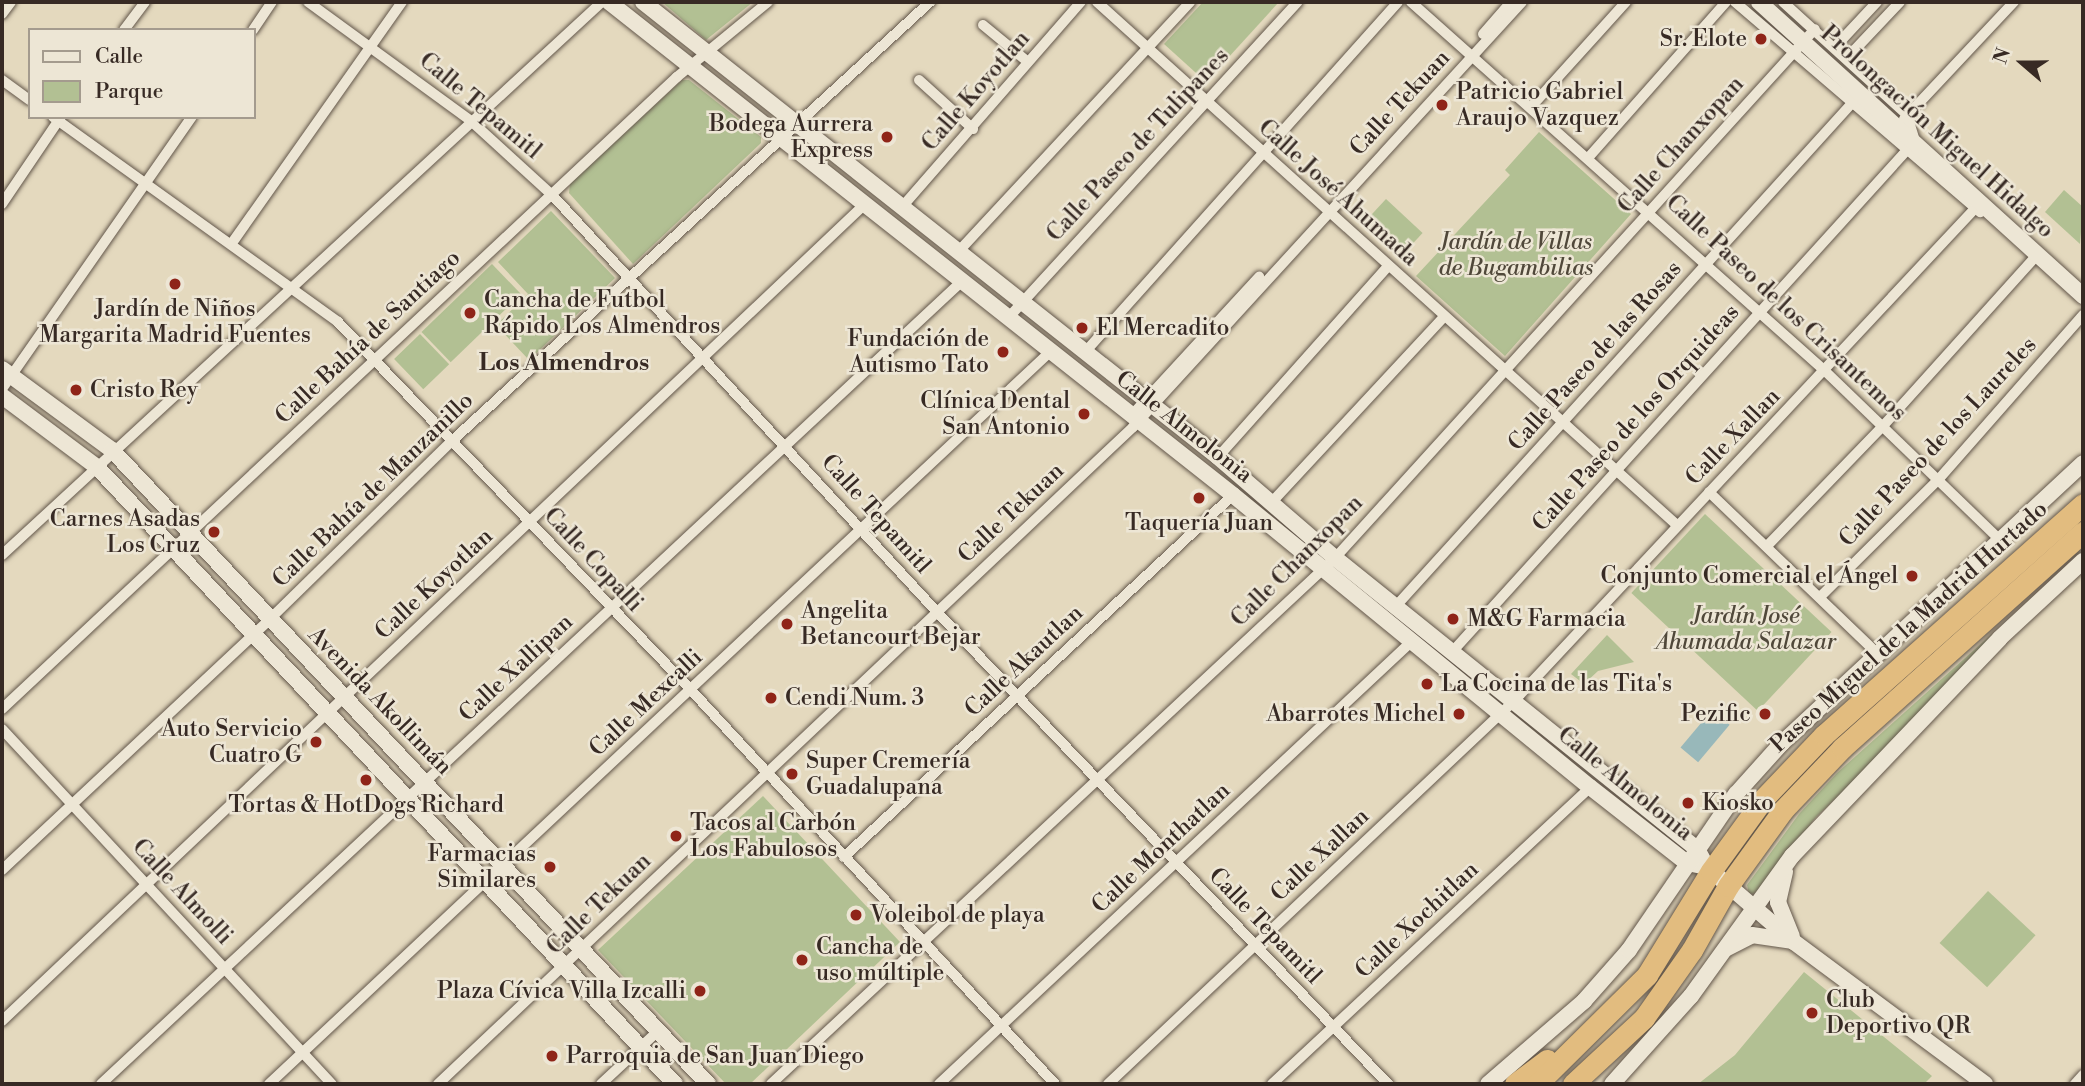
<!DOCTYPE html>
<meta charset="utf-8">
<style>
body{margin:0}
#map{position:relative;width:2085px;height:1086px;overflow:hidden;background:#e4d9be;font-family:"Libre Bodoni",serif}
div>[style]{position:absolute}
.green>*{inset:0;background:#b2c093;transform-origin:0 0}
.water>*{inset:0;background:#98b8ba;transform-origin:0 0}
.roads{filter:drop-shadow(0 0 2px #62564a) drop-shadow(0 0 2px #62564a)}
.street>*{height:10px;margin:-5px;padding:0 5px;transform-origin:5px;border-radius:5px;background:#ede6d5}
.secondary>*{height:16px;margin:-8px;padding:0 8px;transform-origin:8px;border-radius:8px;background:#ede6d5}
.highway>*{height:21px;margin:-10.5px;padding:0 10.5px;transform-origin:10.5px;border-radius:10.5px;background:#e2bc7f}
.dots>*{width:19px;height:19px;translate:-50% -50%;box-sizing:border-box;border:4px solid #ede6d5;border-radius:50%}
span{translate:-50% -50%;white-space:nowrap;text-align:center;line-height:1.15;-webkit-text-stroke:5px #ede6d5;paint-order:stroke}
.poi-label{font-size:23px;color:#372a24}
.right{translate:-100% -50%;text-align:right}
.left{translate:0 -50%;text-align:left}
.street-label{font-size:23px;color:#372a24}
.park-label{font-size:23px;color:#50483a;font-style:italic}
.neighbourhood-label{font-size:24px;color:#372a24;font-weight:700}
.frame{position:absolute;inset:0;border:4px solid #372a24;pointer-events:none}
.legend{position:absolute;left:28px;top:28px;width:228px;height:91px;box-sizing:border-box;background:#ede6d5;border:2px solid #a49b8e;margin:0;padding:9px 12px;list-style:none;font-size:21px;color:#372a24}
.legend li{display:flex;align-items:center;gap:14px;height:35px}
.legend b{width:35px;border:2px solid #a49b8e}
.north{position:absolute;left:1987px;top:28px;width:70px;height:70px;-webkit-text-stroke:5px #ede6d5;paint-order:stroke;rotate:290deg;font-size:19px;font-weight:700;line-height:28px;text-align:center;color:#372a24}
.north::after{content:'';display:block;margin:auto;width:24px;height:32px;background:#372a24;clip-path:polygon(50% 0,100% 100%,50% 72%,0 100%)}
</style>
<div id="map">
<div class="green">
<i style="clip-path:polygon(662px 2px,753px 2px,706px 40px)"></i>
<i style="clip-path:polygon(1203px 2px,1279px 2px,1206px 82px,1164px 44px)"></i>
<i style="clip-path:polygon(682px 80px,689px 80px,761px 137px,761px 143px,633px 264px,569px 193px,570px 184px)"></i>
<i style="clip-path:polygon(1539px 132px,1631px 214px,1505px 356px,1416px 276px,1510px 175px,1505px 170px)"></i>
<i style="clip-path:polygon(2064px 190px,2083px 207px,2080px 244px,2045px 212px)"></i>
<i style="left:1386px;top:199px;width:50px;height:32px;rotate:43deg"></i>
<i style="clip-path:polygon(551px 211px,615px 278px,529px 360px,496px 325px,528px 294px,498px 262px)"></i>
<i style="left:492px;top:264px;width:42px;height:98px;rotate:46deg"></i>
<i style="left:420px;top:334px;width:42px;height:36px;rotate:46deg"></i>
<i style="left:1705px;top:514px;width:173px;height:108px;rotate:43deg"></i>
<i style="clip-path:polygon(1993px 633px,1910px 729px,1816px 817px,1758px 893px,1749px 894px,1747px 885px,1799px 814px,1837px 773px)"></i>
<i style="clip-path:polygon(1607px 635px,1634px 662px,1598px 671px,1584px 684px,1571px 674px)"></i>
<i style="clip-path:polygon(763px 796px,900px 942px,750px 1084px,726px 1084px,598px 950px)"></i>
<i style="left:1988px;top:891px;width:65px;height:71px;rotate:43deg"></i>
<i style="clip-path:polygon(1804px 972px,1932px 1076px,1924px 1084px,1698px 1084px,1735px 1055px)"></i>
</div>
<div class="water">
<i style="left:1712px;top:710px;width:23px;height:49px;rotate:40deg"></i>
</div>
<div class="roads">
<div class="street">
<i style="left:308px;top:2px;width:202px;rotate:36.1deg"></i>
<i style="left:471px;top:121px;width:111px;rotate:42.4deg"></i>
<i style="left:553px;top:196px;width:566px;rotate:47.29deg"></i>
<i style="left:937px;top:612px;width:653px;rotate:46.3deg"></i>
<i style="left:1097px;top:2px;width:782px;rotate:42.05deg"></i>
<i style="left:1411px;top:2px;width:555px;rotate:41.71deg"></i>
<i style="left:1825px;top:371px;width:243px;rotate:44deg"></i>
<i style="left:1735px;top:2px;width:323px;rotate:40.6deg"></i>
<i style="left:1783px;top:2px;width:168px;rotate:42.3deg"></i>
<i style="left:1907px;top:115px;width:27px;rotate:73deg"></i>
<i style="left:2px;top:14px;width:15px;rotate:-53deg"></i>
<i style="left:983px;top:25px;width:58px;rotate:39.4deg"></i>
<i style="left:124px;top:30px;width:35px;rotate:-53deg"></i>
<i style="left:253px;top:30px;width:34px;rotate:-56deg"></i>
<i style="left:1483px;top:34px;width:43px;rotate:-48.8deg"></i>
<i style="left:1835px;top:47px;width:62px;rotate:-47deg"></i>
<i style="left:1847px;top:58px;width:77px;rotate:-46.6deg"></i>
<i style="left:2px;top:80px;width:34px;rotate:36deg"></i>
<i style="left:919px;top:80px;width:73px;rotate:42.2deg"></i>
<i style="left:1531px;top:107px;width:142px;rotate:-47.9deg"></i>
<i style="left:53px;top:117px;width:351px;rotate:35.7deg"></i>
<i style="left:338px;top:322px;width:509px;rotate:46.2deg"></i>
<i style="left:690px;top:689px;width:538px;rotate:47.26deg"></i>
<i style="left:1904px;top:119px;width:161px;rotate:-46.8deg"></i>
<i style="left:1588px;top:158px;width:208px;rotate:-48.5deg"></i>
<i style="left:2px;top:204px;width:105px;rotate:-55.9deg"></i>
<i style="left:902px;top:207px;width:272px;rotate:-48.9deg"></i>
<i style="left:232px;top:243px;width:295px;rotate:-54.8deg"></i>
<i style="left:958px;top:252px;width:341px;rotate:-47.1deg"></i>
<i style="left:1009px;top:317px;width:427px;rotate:-47.5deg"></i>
<i style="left:1086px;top:351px;width:468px;rotate:-48.2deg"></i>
<i style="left:2px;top:389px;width:332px;rotate:-55.1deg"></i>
<i style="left:1132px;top:415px;width:188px;rotate:-47.4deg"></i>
<i style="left:1218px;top:457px;width:254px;rotate:-48.3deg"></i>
<i style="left:1709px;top:492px;width:233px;rotate:43.8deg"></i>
<i style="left:1271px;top:503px;width:254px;rotate:-47.1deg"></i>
<i style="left:1767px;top:546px;width:167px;rotate:-46deg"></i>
<i style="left:1883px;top:426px;width:230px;rotate:-48deg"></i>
<i style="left:2px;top:555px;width:816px;rotate:-42.67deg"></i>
<i style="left:1821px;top:596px;width:165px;rotate:-44.8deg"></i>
<i style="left:1938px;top:480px;width:220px;rotate:-48.7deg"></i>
<i style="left:1396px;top:606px;width:680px;rotate:-47.8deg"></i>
<i style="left:1452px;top:652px;width:678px;rotate:-47.81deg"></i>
<i style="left:2px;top:709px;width:925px;rotate:-43.12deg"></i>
<i style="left:677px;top:77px;width:118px;rotate:-39.5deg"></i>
<i style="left:2px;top:729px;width:485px;rotate:47.1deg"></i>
<i style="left:844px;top:857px;width:531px;rotate:-42.94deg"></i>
<i style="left:2px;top:870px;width:367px;rotate:-43.1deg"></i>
<i style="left:270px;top:619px;width:256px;rotate:-44.4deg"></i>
<i style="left:453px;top:440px;width:648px;rotate:-42.56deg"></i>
<i style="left:2px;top:1021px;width:1187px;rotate:-43.43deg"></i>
<i style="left:101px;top:1084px;width:1176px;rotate:-43deg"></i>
<i style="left:269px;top:1084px;width:1072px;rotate:-43.15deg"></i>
<i style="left:438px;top:1084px;width:956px;rotate:-43.39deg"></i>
<i style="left:1133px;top:427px;width:576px;rotate:-47.53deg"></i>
<i style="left:601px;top:1084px;width:78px;rotate:-42.9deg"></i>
<i style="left:771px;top:1084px;width:771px;rotate:-43deg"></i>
<i style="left:1335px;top:558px;width:714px;rotate:-47.78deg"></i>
<i style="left:939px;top:1084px;width:647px;rotate:-43.12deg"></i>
<i style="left:1108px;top:1084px;width:558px;rotate:-43.33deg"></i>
<i style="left:1514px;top:701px;width:683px;rotate:-46.9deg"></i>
<i style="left:1272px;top:1084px;width:435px;rotate:-43deg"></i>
<i style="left:2075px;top:1084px;width:12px;rotate:-48deg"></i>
</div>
<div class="secondary">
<i style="left:609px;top:2px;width:795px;rotate:38.31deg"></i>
<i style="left:1233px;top:495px;width:461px;rotate:39.3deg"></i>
<i style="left:1590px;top:787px;width:123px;rotate:38.1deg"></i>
<i style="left:1687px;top:863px;width:20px;rotate:11deg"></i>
<i style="left:643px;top:2px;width:733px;rotate:38.35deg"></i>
<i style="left:1218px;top:457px;width:155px;rotate:40.8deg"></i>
<i style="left:1335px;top:558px;width:464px;rotate:38.8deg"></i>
<i style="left:1697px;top:849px;width:21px;rotate:61deg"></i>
<i style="left:1707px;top:867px;width:115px;rotate:40.8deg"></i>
<i style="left:1794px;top:942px;width:238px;rotate:36.6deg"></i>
<i style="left:1759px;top:2px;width:438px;rotate:42.2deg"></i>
<i style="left:2px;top:369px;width:137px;rotate:36.4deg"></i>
<i style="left:112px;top:450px;width:870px;rotate:46.77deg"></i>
<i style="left:2px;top:396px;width:119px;rotate:36.8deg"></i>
<i style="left:97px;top:467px;width:845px;rotate:46.87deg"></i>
<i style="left:1785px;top:872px;width:31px;rotate:103deg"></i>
<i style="left:1778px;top:902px;width:37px;rotate:68deg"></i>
<i style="left:1727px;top:948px;width:28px;rotate:-27deg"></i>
<i style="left:1752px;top:935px;width:40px;rotate:8.5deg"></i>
<i style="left:1488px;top:1084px;width:127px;rotate:-40.8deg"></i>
<i style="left:1584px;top:1001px;width:68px;rotate:-48.6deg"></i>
<i style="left:1629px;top:950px;width:189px;rotate:-55.6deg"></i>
<i style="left:1736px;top:794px;width:69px;rotate:-48deg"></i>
<i style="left:1782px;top:743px;width:411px;rotate:-42.9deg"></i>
<i style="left:1612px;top:1084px;width:118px;rotate:-48.1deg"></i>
<i style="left:1691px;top:996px;width:173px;rotate:-54.2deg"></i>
<i style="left:1792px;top:856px;width:301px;rotate:-46.3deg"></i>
<i style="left:2000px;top:638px;width:113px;rotate:-42.9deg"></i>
</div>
<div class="highway">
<i style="left:1515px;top:1084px;width:40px;rotate:-37deg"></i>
<i style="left:1537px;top:1084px;width:155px;rotate:-44.7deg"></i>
<i style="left:1647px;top:975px;width:122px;rotate:-58.4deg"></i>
<i style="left:1711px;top:871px;width:90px;rotate:-54deg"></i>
<i style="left:1764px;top:798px;width:87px;rotate:-46.4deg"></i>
<i style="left:1824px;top:735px;width:347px;rotate:-41.7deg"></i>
<i style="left:1573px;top:1084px;width:97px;rotate:-42.9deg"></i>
<i style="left:1644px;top:1018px;width:83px;rotate:-54.8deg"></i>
<i style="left:1692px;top:950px;width:73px;rotate:-60.6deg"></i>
<i style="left:1728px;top:886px;width:94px;rotate:-54.1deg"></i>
<i style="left:1783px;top:810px;width:86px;rotate:-46.4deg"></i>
<i style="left:1842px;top:748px;width:324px;rotate:-41.9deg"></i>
</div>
</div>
<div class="dots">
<i style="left:1761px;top:39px;background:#8f2418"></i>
<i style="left:1442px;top:105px;background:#8f2418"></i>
<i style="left:887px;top:137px;background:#8f2418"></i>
<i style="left:175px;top:284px;background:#8f2418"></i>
<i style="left:470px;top:313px;background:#8f2418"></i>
<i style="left:1082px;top:328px;background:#8f2418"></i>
<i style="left:1003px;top:352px;background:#8f2418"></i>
<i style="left:76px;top:390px;background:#8f2418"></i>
<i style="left:1084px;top:414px;background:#8f2418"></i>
<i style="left:1199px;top:498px;background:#8f2418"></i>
<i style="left:214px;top:532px;background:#8f2418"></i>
<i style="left:1912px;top:576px;background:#8f2418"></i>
<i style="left:1453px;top:619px;background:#8f2418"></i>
<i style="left:787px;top:624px;background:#8f2418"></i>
<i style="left:1427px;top:684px;background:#8f2418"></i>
<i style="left:771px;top:698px;background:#8f2418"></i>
<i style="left:1459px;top:714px;background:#8f2418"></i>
<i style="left:1765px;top:714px;background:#8f2418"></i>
<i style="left:316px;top:742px;background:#8f2418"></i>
<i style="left:792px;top:774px;background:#8f2418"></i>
<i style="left:366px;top:780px;background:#8f2418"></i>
<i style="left:1688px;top:803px;background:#8f2418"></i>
<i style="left:676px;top:836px;background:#8f2418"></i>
<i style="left:550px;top:867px;background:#8f2418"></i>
<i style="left:856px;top:915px;background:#8f2418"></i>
<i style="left:802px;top:960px;background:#8f2418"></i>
<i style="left:700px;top:991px;background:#8f2418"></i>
<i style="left:1812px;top:1013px;background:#8f2418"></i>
<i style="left:552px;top:1056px;background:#8f2418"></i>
</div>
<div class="poi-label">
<span class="right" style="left:1747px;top:39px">Sr. Elote</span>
<span class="left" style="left:1456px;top:105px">Patricio Gabriel<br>Araujo Vazquez</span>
<span class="right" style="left:873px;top:137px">Bodega Aurrera<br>Express</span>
<span class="left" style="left:484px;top:313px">Cancha de Futbol<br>Rápido Los Almendros</span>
<span style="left:175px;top:322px">Jardín de Niños<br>Margarita Madrid Fuentes</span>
<span class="left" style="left:1096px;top:328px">El Mercadito</span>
<span class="right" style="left:989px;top:352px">Fundación de<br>Autismo Tato</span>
<span class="left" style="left:90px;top:390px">Cristo Rey</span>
<span class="right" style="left:1070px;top:414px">Clínica Dental<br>San Antonio</span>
<span class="right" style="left:200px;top:532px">Carnes Asadas<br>Los Cruz</span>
<span style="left:1199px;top:523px">Taquería Juan</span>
<span class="right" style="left:1898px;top:576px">Conjunto Comercial el Ángel</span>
<span class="left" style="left:801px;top:624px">Angelita<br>Betancourt Bejar</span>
<span class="left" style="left:1467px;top:619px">M&amp;G Farmacia</span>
<span class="left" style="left:1441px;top:684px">La Cocina de las Tita's</span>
<span class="left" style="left:785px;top:698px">Cendi Num. 3</span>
<span class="right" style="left:1445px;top:714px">Abarrotes Michel</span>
<span class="right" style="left:1751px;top:714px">Pezific</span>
<span class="right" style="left:302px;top:742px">Auto Servicio<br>Cuatro G</span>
<span class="left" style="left:806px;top:774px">Super Cremería<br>Guadalupana</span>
<span class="left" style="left:1702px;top:803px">Kiosko</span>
<span style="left:366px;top:805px">Tortas &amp; HotDogs Richard</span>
<span class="left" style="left:690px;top:836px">Tacos al Carbón<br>Los Fabulosos</span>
<span class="right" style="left:536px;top:867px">Farmacias<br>Similares</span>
<span class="left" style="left:870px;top:915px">Voleibol de playa</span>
<span class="left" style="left:816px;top:960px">Cancha de<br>uso múltiple</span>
<span class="right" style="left:686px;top:991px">Plaza Cívica Villa Izcalli</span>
<span class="left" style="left:1826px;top:1013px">Club<br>Deportivo QR</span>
<span class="left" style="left:566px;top:1056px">Parroquia de San Juan Diego</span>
</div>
<div class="street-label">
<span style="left:976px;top:91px;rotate:-49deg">Calle Koyotlan</span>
<span style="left:1400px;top:103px;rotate:-47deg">Calle Tekuan</span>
<span style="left:480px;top:106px;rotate:40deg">Calle Tepamitl</span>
<span style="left:1937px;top:132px;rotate:42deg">Prolongación Miguel Hidalgo</span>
<span style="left:1138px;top:145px;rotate:-47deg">Calle Paseo de Tulipanes</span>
<span style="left:1681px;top:145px;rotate:-48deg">Calle Chanxopan</span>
<span style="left:1338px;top:193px;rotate:42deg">Calle José Ahumada</span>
<span style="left:1786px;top:308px;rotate:43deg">Calle Paseo de los Crisantemos</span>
<span style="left:368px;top:337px;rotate:-43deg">Calle Bahía de Santiago</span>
<span style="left:1595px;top:356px;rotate:-48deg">Calle Paseo de las Rosas</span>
<span style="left:1636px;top:418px;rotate:-48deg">Calle Paseo de los Orquideas</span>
<span style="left:1184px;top:427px;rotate:38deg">Calle Almolonia</span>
<span style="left:1733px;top:437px;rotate:-46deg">Calle Xallan</span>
<span style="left:1938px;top:442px;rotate:-47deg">Calle Paseo de los Laureles</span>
<span style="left:373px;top:490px;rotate:-44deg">Calle Bahía de Manzanillo</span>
<span style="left:1011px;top:513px;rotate:-43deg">Calle Tekuan</span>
<span style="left:876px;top:514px;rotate:48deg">Calle Tepamitl</span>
<span style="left:593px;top:560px;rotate:47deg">Calle Copalli</span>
<span style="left:1297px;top:561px;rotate:-45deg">Calle Chanxopan</span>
<span style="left:434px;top:584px;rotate:-43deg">Calle Koyotlan</span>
<span style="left:1909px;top:627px;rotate:-42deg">Paseo Miguel de la Madrid Hurtado</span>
<span style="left:1024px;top:661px;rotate:-43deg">Calle Akautlan</span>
<span style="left:516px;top:668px;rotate:-43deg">Calle Xallipan</span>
<span style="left:380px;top:701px;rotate:46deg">Avenida Akollimán</span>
<span style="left:646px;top:703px;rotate:-43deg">Calle Mexcalli</span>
<span style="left:1625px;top:784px;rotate:39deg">Calle Almolonia</span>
<span style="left:1161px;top:848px;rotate:-43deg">Calle Monthatlan</span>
<span style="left:1320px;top:855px;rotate:-43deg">Calle Xallan</span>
<span style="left:182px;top:892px;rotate:47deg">Calle Almolli</span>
<span style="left:599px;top:904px;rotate:-44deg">Calle Tekuan</span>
<span style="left:1417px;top:920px;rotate:-43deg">Calle Xochitlan</span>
<span style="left:1265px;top:926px;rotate:46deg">Calle Tepamitl</span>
</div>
<div class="park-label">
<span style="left:1516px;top:255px">Jardín de Villas<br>de Bugambilias</span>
<span style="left:1746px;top:629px">Jardín José<br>Ahumada Salazar</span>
</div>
<div class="neighbourhood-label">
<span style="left:564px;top:364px">Los Almendros</span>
</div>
<div class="frame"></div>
<ul class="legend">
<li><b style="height:9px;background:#ede6d5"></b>Calle</li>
<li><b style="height:19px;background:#b2c093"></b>Parque</li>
</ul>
<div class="north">N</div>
</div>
